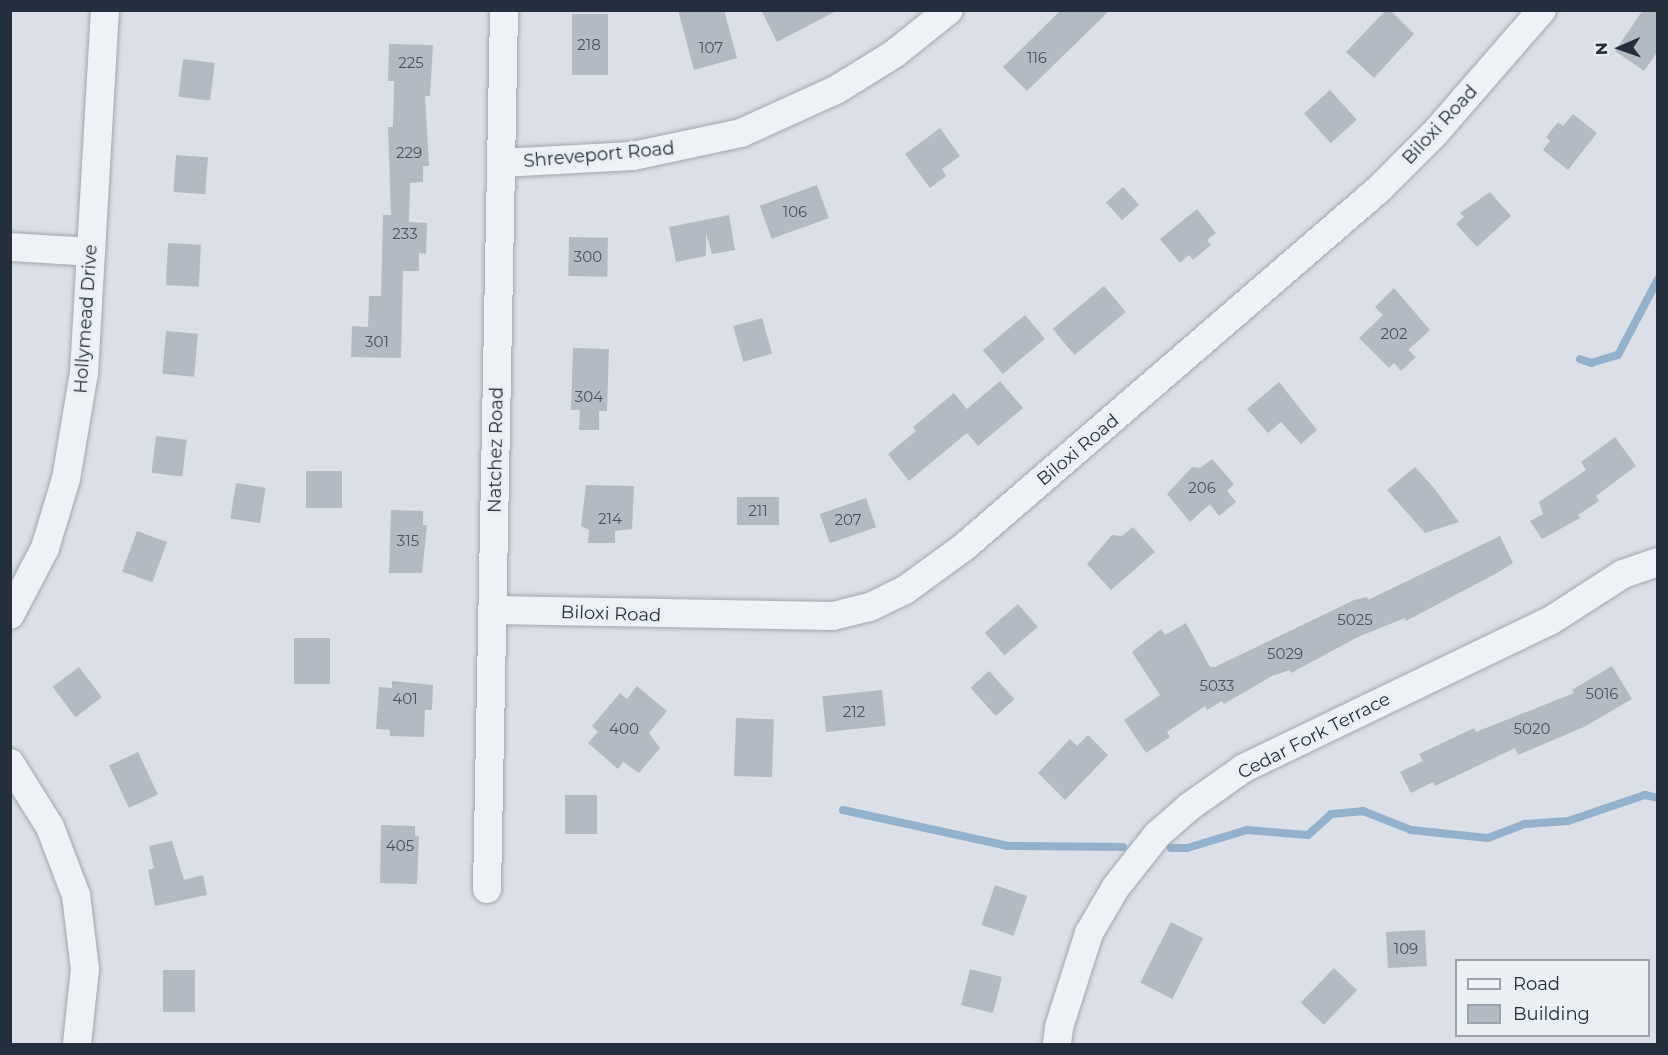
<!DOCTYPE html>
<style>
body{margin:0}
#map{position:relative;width:1668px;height:1055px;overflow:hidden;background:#dbe0e7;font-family:Montserrat,sans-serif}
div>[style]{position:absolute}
.stream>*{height:8px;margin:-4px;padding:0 4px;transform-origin:4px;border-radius:4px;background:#93b1ca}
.building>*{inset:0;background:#b2bac4;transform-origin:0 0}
.roads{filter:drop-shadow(0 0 2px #a0a7b1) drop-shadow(0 0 2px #a0a7b1)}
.minor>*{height:28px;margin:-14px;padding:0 14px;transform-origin:14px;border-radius:14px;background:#eef1f5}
span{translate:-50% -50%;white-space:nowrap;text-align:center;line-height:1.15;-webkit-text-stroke:6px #eaeff4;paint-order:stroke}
.number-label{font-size:15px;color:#48525f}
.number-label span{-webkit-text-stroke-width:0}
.street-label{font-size:18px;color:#242f3d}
.frame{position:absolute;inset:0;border:12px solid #242f3d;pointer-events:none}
.legend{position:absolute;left:1455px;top:959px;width:195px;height:78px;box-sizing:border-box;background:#eaeff4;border:2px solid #9ba2ab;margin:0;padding:8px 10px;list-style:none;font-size:18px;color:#242f3d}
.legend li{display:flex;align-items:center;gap:12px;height:30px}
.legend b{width:30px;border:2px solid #9ba2ab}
.north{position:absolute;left:1590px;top:18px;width:60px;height:60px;-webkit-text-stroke:4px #eaeff4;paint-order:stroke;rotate:268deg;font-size:16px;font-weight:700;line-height:24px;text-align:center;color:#242f3d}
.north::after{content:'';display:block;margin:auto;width:21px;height:27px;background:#242f3d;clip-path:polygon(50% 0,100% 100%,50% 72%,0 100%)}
</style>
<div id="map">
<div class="stream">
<i style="left:1580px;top:359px;width:12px;rotate:20deg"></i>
<i style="left:1591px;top:363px;width:28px;rotate:-17deg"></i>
<i style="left:1618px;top:355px;width:86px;rotate:-62.2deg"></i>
<i style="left:843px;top:810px;width:169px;rotate:12.3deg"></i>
<i style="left:1008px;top:846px;width:115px;rotate:0.5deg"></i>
<i style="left:1171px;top:848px;width:16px"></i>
<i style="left:1187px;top:848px;width:63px;rotate:-16.7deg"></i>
<i style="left:1247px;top:830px;width:61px;rotate:4.7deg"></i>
<i style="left:1308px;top:835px;width:31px;rotate:-42deg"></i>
<i style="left:1331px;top:814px;width:32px;rotate:-5deg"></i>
<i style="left:1363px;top:811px;width:52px;rotate:21.6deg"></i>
<i style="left:1411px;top:830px;width:77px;rotate:5.9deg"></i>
<i style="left:1488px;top:838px;width:40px;rotate:-21deg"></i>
<i style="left:1525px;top:824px;width:43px;rotate:-4deg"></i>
<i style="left:1568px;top:821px;width:81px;rotate:-18.7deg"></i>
<i style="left:1645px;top:795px;width:13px;rotate:13deg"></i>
</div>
<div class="building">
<i style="clip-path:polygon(678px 10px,724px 10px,737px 58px,694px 70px)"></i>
<i style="clip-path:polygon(761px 10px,838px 10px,777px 42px)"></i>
<i style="clip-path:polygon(1061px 10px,1110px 10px,1027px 91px,1003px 67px)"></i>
<i style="clip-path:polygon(1386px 10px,1390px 10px,1414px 34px,1374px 78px,1346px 52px)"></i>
<i style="clip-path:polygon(1643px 10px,1658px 10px,1658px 51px,1644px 71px,1615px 51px)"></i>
<i style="left:572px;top:14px;width:36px;height:61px"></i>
<i style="clip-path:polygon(389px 44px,433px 45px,430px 96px,425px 96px,429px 166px,423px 166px,423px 182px,410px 183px,409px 222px,427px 223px,426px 254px,419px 253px,419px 271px,403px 271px,401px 358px,351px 357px,352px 326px,368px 327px,369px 296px,381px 296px,383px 215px,391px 215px,388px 127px,393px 127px,394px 81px,388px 81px)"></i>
<i style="left:183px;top:59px;width:32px;height:38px;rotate:7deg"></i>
<i style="left:1330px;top:90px;width:40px;height:35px;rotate:48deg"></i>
<i style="clip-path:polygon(1573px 114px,1597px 133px,1568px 170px,1543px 150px,1550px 141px,1546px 137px,1558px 122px,1563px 126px)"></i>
<i style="clip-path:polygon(940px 128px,960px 156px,942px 169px,946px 176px,930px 188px,905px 154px)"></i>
<i style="left:176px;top:155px;width:32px;height:37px;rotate:4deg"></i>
<i style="left:817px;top:185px;width:35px;height:61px;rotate:70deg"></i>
<i style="left:1123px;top:187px;width:24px;height:23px;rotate:48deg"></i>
<i style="clip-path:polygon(1490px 192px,1511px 216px,1477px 247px,1456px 224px,1464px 217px,1460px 213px)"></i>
<i style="clip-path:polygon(1197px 209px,1216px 233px,1207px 240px,1211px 245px,1193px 260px,1189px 255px,1180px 263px,1160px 239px)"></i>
<i style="clip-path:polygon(729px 215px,735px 250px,712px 254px,706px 233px,706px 256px,676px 262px,669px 227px)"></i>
<i style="left:569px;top:237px;width:39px;height:39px;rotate:1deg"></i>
<i style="left:168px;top:243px;width:33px;height:42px;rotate:3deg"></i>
<i style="left:1104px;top:286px;width:34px;height:67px;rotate:50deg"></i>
<i style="clip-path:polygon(1394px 288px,1430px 330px,1408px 350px,1416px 357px,1401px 371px,1394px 363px,1389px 368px,1359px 338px,1383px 315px,1375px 307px)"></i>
<i style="left:1025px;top:315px;width:31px;height:55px;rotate:50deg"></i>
<i style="left:762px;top:318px;width:37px;height:30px;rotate:74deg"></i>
<i style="left:166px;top:331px;width:32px;height:43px;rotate:5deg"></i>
<i style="clip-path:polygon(573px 348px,609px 349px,607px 411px,599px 411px,599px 430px,579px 430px,580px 410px,571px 410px)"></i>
<i style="clip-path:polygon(1000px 381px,1023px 408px,978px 446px,967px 433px,909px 481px,888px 454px,916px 431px,913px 427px,954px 393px,967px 409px)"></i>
<i style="clip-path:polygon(1279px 382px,1317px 430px,1301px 444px,1281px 422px,1268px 433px,1247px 409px)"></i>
<i style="left:156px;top:436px;width:31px;height:37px;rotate:7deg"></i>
<i style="clip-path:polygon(1615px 437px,1636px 466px,1596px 496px,1599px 501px,1578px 515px,1580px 518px,1542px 539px,1530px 521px,1543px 514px,1539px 502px,1586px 470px,1581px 462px)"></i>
<i style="clip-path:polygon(1212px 459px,1234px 484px,1227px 491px,1236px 502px,1219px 516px,1210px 504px,1190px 522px,1167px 494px,1192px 467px,1200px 468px)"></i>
<i style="clip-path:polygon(1415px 467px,1434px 488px,1459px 522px,1425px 533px,1387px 490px)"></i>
<i style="left:306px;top:471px;width:36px;height:37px"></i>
<i style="left:236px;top:483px;width:30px;height:36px;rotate:9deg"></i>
<i style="clip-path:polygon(586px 485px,634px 486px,632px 529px,615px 531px,615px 543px,588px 543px,589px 530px,581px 526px)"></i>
<i style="left:737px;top:497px;width:42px;height:28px"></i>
<i style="left:866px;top:498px;width:31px;height:49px;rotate:71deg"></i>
<i style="clip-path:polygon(391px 510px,423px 511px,423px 525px,427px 525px,422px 573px,389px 573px)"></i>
<i style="clip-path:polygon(1133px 527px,1155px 552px,1111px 590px,1087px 564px,1112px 535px,1122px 536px)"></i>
<i style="left:137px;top:531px;width:32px;height:43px;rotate:20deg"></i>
<i style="clip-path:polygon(1500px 536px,1513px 563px,1497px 573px,1406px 621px,1405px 618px,1358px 637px,1291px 673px,1290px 670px,1272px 676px,1224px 704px,1222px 701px,1207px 710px,1205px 706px,1167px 732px,1170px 737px,1146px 753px,1124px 720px,1160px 695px,1132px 652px,1161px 629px,1165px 635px,1186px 623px,1210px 667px,1215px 667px,1354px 600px,1367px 597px,1368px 600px)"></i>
<i style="left:1018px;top:604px;width:30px;height:44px;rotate:49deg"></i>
<i style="left:294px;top:638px;width:36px;height:46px"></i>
<i style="clip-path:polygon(1612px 666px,1632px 699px,1584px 727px,1518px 755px,1515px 748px,1435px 786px,1433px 782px,1411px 793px,1400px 772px,1423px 761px,1419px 754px,1474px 728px,1476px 732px,1574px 693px,1572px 690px)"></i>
<i style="left:79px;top:667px;width:38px;height:33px;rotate:53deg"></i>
<i style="left:989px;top:671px;width:38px;height:25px;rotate:48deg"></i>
<i style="clip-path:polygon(392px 681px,433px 685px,432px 710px,425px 710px,424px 737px,390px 736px,390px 730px,376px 729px,379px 687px,392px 688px)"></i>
<i style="clip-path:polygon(637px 686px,667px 711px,649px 733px,660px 748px,639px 773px,623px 762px,618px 769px,588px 743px,598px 732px,592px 726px,620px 693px,627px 699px)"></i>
<i style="left:882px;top:690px;width:36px;height:60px;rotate:84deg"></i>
<i style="left:736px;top:718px;width:38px;height:58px;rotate:2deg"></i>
<i style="clip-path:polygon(1088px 735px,1108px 755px,1065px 800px,1038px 773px,1070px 739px,1077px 746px)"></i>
<i style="left:138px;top:752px;width:47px;height:32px;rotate:65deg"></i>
<i style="left:565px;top:795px;width:32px;height:39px"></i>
<i style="clip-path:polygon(381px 825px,415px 826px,415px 836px,419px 836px,417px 884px,380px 883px)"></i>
<i style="clip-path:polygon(172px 841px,184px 880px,203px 875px,207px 895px,155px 906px,148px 870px,154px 868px,149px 846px)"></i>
<i style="left:995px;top:885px;width:34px;height:42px;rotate:19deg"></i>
<i style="left:1171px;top:922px;width:36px;height:68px;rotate:27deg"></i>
<i style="left:1425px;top:930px;width:36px;height:39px;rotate:87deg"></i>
<i style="left:1334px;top:968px;width:32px;height:48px;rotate:44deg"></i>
<i style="left:970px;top:969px;width:33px;height:37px;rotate:14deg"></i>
<i style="left:163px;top:970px;width:32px;height:42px"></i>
</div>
<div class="roads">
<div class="minor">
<i style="left:501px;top:163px;width:132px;rotate:-3deg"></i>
<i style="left:633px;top:156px;width:110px;rotate:-12deg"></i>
<i style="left:741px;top:133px;width:104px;rotate:-24.4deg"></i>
<i style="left:836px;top:90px;width:68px;rotate:-31.8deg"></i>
<i style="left:894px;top:54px;width:70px;rotate:-38.7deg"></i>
<i style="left:10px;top:247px;width:81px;rotate:3.5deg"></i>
<i style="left:494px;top:610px;width:339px;rotate:1deg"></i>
<i style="left:833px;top:616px;width:38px;rotate:-14deg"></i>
<i style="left:870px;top:607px;width:39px;rotate:-26deg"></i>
<i style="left:905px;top:590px;width:73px;rotate:-36.1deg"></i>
<i style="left:964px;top:547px;width:548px;rotate:-40.78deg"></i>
<i style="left:1379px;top:189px;width:79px;rotate:-45deg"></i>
<i style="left:1435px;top:133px;width:163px;rotate:-49deg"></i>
<i style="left:10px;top:615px;width:76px;rotate:-62.4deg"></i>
<i style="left:45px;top:548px;width:72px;rotate:-73.1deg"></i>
<i style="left:66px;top:479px;width:108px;rotate:-80.4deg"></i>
<i style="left:84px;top:373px;width:364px;rotate:-86.7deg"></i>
<i style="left:10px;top:763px;width:75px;rotate:58deg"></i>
<i style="left:50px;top:827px;width:73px;rotate:69.1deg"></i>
<i style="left:76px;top:895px;width:75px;rotate:83.1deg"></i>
<i style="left:85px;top:969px;width:75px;rotate:96.1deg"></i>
<i style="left:487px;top:889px;width:879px;rotate:-88.89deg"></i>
<i style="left:1057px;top:1044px;width:17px;rotate:-83deg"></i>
<i style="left:1059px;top:1027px;width:99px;rotate:-72.3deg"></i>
<i style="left:1089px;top:933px;width:53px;rotate:-59.6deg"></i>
<i style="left:1116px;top:887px;width:66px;rotate:-51.7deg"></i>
<i style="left:1157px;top:835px;width:43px;rotate:-41.2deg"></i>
<i style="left:1189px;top:807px;width:67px;rotate:-35.3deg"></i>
<i style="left:1244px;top:768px;width:339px;rotate:-25.7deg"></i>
<i style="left:1550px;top:621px;width:87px;rotate:-32.8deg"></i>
<i style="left:1623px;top:574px;width:37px;rotate:-19deg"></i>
</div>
</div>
<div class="number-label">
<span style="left:589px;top:45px">218</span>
<span style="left:711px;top:48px">107</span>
<span style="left:1037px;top:58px">116</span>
<span style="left:411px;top:63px">225</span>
<span style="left:409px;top:153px">229</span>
<span style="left:795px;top:212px">106</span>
<span style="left:405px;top:234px">233</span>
<span style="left:588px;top:257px">300</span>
<span style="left:1394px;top:334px">202</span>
<span style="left:377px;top:342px">301</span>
<span style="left:589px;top:397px">304</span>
<span style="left:1202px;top:488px">206</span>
<span style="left:758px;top:511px">211</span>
<span style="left:610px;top:519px">214</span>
<span style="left:848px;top:520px">207</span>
<span style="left:408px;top:541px">315</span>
<span style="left:1355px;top:620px">5025</span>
<span style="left:1285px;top:654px">5029</span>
<span style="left:1217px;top:686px">5033</span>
<span style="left:1602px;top:694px">5016</span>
<span style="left:405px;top:699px">401</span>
<span style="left:854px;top:712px">212</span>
<span style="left:624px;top:729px">400</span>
<span style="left:1532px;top:729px">5020</span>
<span style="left:400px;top:846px">405</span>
<span style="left:1406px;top:949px">109</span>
</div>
<div class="street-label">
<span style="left:1440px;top:125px;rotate:-47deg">Biloxi Road</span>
<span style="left:599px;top:155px;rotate:-5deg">Shreveport Road</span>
<span style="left:86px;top:319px;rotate:-86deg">Hollymead Drive</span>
<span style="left:496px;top:450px;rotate:-89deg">Natchez Road</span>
<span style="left:1078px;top:450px;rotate:-40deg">Biloxi Road</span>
<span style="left:611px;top:614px;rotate:2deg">Biloxi Road</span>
<span style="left:1314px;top:736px;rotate:-27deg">Cedar Fork Terrace</span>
</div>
<div class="frame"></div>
<ul class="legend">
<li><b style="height:8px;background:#eef1f5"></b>Road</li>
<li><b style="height:16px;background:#b2bac4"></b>Building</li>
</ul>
<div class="north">N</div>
</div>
